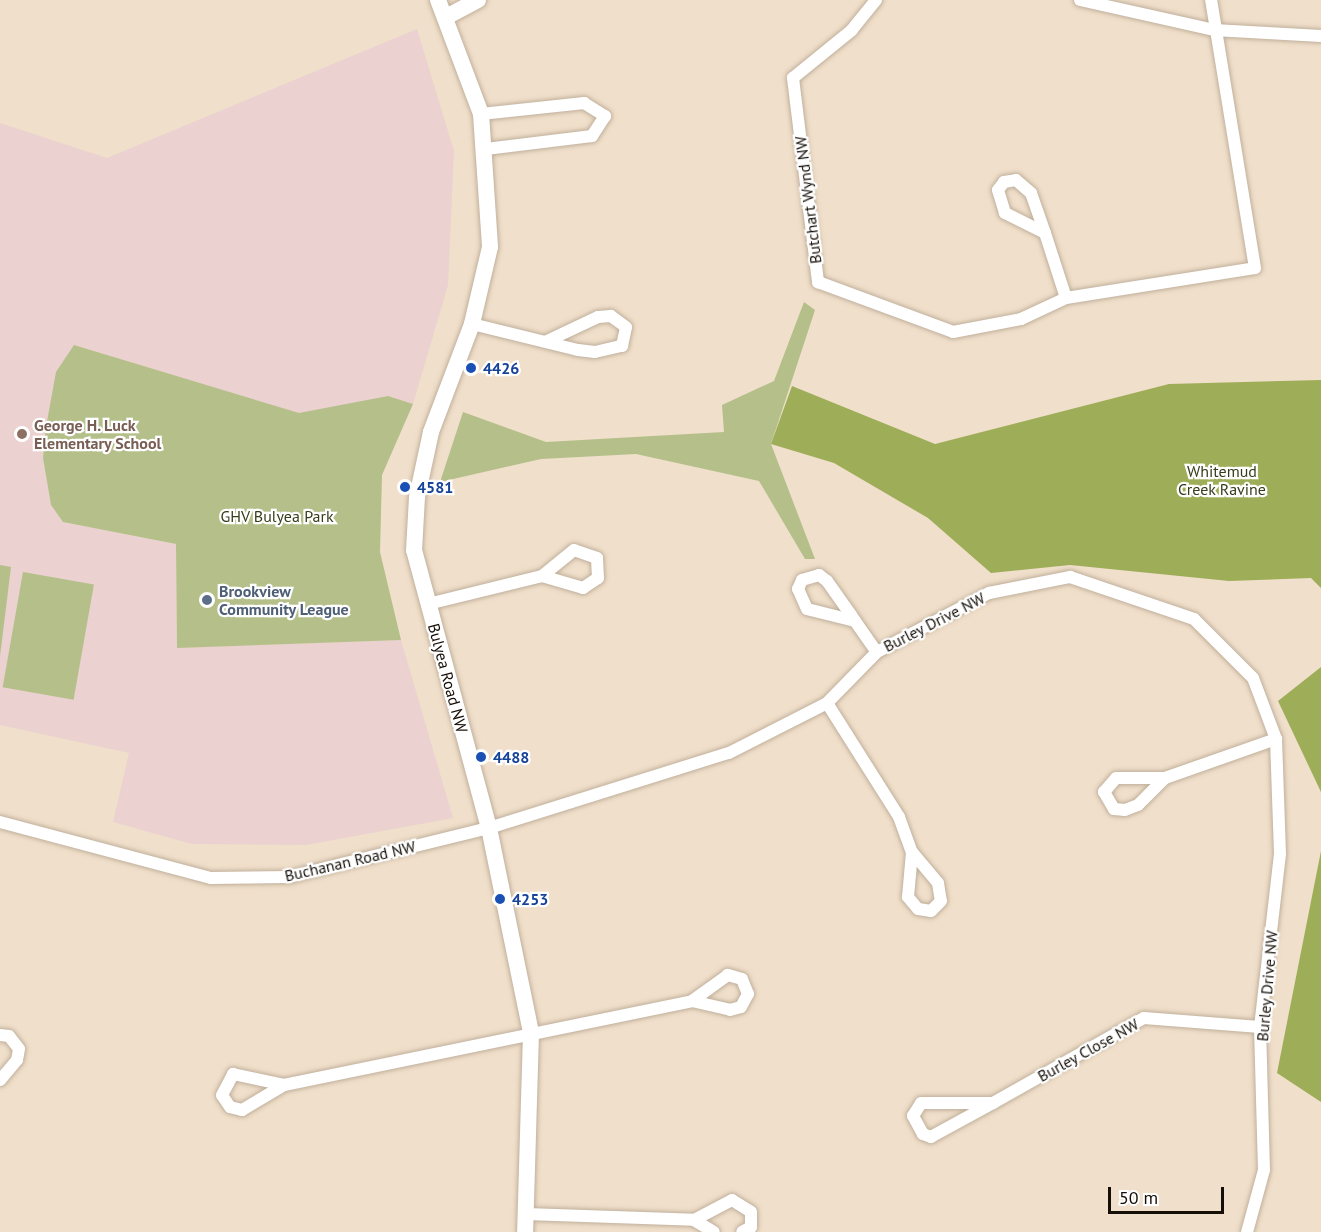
<!DOCTYPE html>
<style>
body{margin:0}
#map{position:relative;width:1321px;height:1232px;overflow:hidden;background:#f0dfca;font-family:"PT Sans",sans-serif}
div>[style]{position:absolute}
.education>*{inset:0;background:#ebd1cf}
.green>*{inset:0;background:#b4bf8a;transform-origin:0 0}
.forest>*{inset:0;background:#9ead57}
.roads{filter:drop-shadow(0 0 2px #c0b09c) drop-shadow(0 0 2px #c0b09c)}
.street>*{height:12px;margin:-6px;padding:0 6px;transform-origin:6px;border-radius:6px;background:#fff}
.secondary>*{height:16px;margin:-8px;padding:0 8px;transform-origin:8px;border-radius:8px;background:#fff}
.dots>*{width:16px;height:16px;translate:-50% -50%;box-sizing:border-box;border:3px solid #fff;border-radius:50%}
span{translate:-50% -50%;white-space:nowrap;text-align:center;line-height:1.15;-webkit-text-stroke:4.5px #fff;paint-order:stroke}
.street-label{font-size:16px;color:#150f08}
.transit-label{font-size:16px;color:#164399;font-weight:700}
.left{translate:0 -50%;text-align:left}
.education-label{font-size:16px;color:#785e54;font-weight:700}
.park-label{font-size:16px;color:#373d19}
.service-label{font-size:16px;color:#4e5e75;font-weight:700}
.scale{position:absolute;left:1108px;top:1187px;width:116px;height:27px;box-sizing:border-box;border:3px solid #150f08;border-top:0;padding-left:8px;font-size:18px;line-height:21px;white-space:nowrap;color:#150f08;-webkit-text-stroke:4px #fff;paint-order:stroke}
</style>
<div id="map">
<div class="education">
<i style="clip-path:polygon(417px 29px,454px 151px,448px 285px,413px 404px,388px 396px,299px 414px,75px 345px,53px 388px,43px 458px,51px 505px,63px 522px,176px 544px,177px 648px,401px 640px,453px 818px,306px 845px,192px 844px,113px 822px,129px 753px,0 725px,0 123px,107px 158px)"></i>
</div>
<div class="green">
<i style="clip-path:polygon(804px 302px,815px 310px,771px 444px,815px 559px,805px 559px,759px 481px,636px 454px,541px 459px,440px 482px,463px 412px,546px 442px,724px 432px,722px 405px,774px 381px)"></i>
<i style="clip-path:polygon(74px 345px,299px 413px,388px 396px,413px 404px,382px 475px,380px 552px,401px 640px,177px 648px,176px 544px,63px 522px,51px 505px,43px 458px,46px 427px,56px 372px)"></i>
<i style="clip-path:polygon(0 565px,11px 567px,0 656px)"></i>
<i style="left:23px;top:572px;width:72px;height:117px;rotate:10deg"></i>
</div>
<div class="forest">
<i style="clip-path:polygon(1321px 380px,1321px 588px,1311px 578px,1229px 581px,1070px 565px,991px 573px,928px 518px,834px 463px,771px 444px,792px 386px,935px 444px,1169px 384px)"></i>
<i style="clip-path:polygon(1321px 667px,1321px 792px,1278px 701px)"></i>
<i style="clip-path:polygon(1321px 851px,1321px 1102px,1277px 1073px)"></i>
</div>
<div class="roads">
<div class="street">
<i style="left:876px;top:0;width:38px;rotate:129deg"></i>
<i style="left:852px;top:30px;width:76px;rotate:140.9deg"></i>
<i style="left:793px;top:78px;width:206px;rotate:83deg"></i>
<i style="left:818px;top:282px;width:144px;rotate:20.3deg"></i>
<i style="left:953px;top:332px;width:69px;rotate:-10.8deg"></i>
<i style="left:1021px;top:319px;width:50px;rotate:-25deg"></i>
<i style="left:1066px;top:298px;width:191px;rotate:-9deg"></i>
<i style="left:1255px;top:268px;width:272px;rotate:-99.3deg"></i>
<i style="left:1080px;top:0;width:137px;rotate:12.6deg"></i>
<i style="left:1214px;top:30px;width:107px;rotate:3.2deg"></i>
<i style="left:481px;top:114px;width:104px;rotate:-6.1deg"></i>
<i style="left:584px;top:103px;width:25px;rotate:32deg"></i>
<i style="left:605px;top:116px;width:24px;rotate:123deg"></i>
<i style="left:592px;top:136px;width:107px;rotate:173deg"></i>
<i style="left:1045px;top:233px;width:45px;rotate:-153.4deg"></i>
<i style="left:1005px;top:213px;width:24px;rotate:-107deg"></i>
<i style="left:998px;top:190px;width:10px;rotate:-53deg"></i>
<i style="left:1004px;top:182px;width:12px;rotate:-9deg"></i>
<i style="left:1016px;top:180px;width:20px;rotate:41deg"></i>
<i style="left:1031px;top:193px;width:42px;rotate:70.7deg"></i>
<i style="left:1045px;top:233px;width:68px;rotate:72.1deg"></i>
<i style="left:472px;top:324px;width:109px;rotate:13.8deg"></i>
<i style="left:578px;top:350px;width:17px;rotate:7deg"></i>
<i style="left:595px;top:352px;width:28px;rotate:-13deg"></i>
<i style="left:622px;top:346px;width:19px;rotate:-78deg"></i>
<i style="left:626px;top:327px;width:19px;rotate:-144deg"></i>
<i style="left:611px;top:316px;width:13px;rotate:176deg"></i>
<i style="left:598px;top:317px;width:56px;rotate:154.8deg"></i>
<i style="left:428px;top:604px;width:117px;rotate:-13.8deg"></i>
<i style="left:542px;top:576px;width:43px;rotate:16.3deg"></i>
<i style="left:583px;top:588px;width:18px;rotate:-34deg"></i>
<i style="left:598px;top:578px;width:20px;rotate:-93deg"></i>
<i style="left:597px;top:558px;width:24px;rotate:-161deg"></i>
<i style="left:574px;top:550px;width:41px;rotate:140.9deg"></i>
<i style="left:855px;top:621px;width:49px;rotate:-166deg"></i>
<i style="left:807px;top:609px;width:22px;rotate:-114deg"></i>
<i style="left:798px;top:589px;width:10px;rotate:-66deg"></i>
<i style="left:802px;top:580px;width:18px;rotate:-16deg"></i>
<i style="left:819px;top:575px;width:10px;rotate:37deg"></i>
<i style="left:827px;top:581px;width:42px;rotate:54.8deg"></i>
<i style="left:851px;top:615px;width:7px;rotate:56deg"></i>
<i style="left:855px;top:621px;width:38px;rotate:55deg"></i>
<i style="left:827px;top:703px;width:135px;rotate:57.7deg"></i>
<i style="left:899px;top:817px;width:37px;rotate:70deg"></i>
<i style="left:912px;top:852px;width:40px;rotate:50deg"></i>
<i style="left:938px;top:883px;width:18px;rotate:81deg"></i>
<i style="left:941px;top:901px;width:14px;rotate:135deg"></i>
<i style="left:931px;top:911px;width:13px;rotate:-171deg"></i>
<i style="left:918px;top:909px;width:16px;rotate:-130deg"></i>
<i style="left:908px;top:897px;width:45px;rotate:-84.9deg"></i>
<i style="left:1165px;top:778px;width:38px;rotate:135deg"></i>
<i style="left:1138px;top:805px;width:14px;rotate:159deg"></i>
<i style="left:1125px;top:810px;width:11px;rotate:-175deg"></i>
<i style="left:1114px;top:809px;width:20px;rotate:-120deg"></i>
<i style="left:1104px;top:792px;width:18px;rotate:-49deg"></i>
<i style="left:1116px;top:778px;width:49px"></i>
<i style="left:1165px;top:778px;width:118px;rotate:-19.4deg"></i>
<i style="left:0;top:822px;width:218px;rotate:14.9deg"></i>
<i style="left:211px;top:878px;width:78px;rotate:-0.7deg"></i>
<i style="left:289px;top:877px;width:206px;rotate:-13.8deg"></i>
<i style="left:489px;top:828px;width:251px;rotate:-17.4deg"></i>
<i style="left:729px;top:753px;width:110px;rotate:-27deg"></i>
<i style="left:827px;top:703px;width:71px;rotate:-45.6deg"></i>
<i style="left:877px;top:652px;width:127px;rotate:-27.8deg"></i>
<i style="left:989px;top:593px;width:83px;rotate:-11.2deg"></i>
<i style="left:1070px;top:577px;width:131px;rotate:18.7deg"></i>
<i style="left:1194px;top:619px;width:83px;rotate:45deg"></i>
<i style="left:1253px;top:678px;width:65px;rotate:69.3deg"></i>
<i style="left:1276px;top:739px;width:115px;rotate:88deg"></i>
<i style="left:1280px;top:854px;width:174px;rotate:96.6deg"></i>
<i style="left:1260px;top:1027px;width:143px;rotate:88.4deg"></i>
<i style="left:1264px;top:1170px;width:64px;rotate:105.3deg"></i>
<i style="left:0;top:1035px;width:9px;rotate:6deg"></i>
<i style="left:9px;top:1036px;width:16px;rotate:52deg"></i>
<i style="left:19px;top:1049px;width:11px;rotate:100deg"></i>
<i style="left:17px;top:1060px;width:26px;rotate:130deg"></i>
<i style="left:284px;top:1085px;width:49px;rotate:149.2deg"></i>
<i style="left:242px;top:1110px;width:12px;rotate:-166deg"></i>
<i style="left:230px;top:1107px;width:14px;rotate:-124deg"></i>
<i style="left:222px;top:1095px;width:24px;rotate:-62deg"></i>
<i style="left:233px;top:1074px;width:52px;rotate:12.2deg"></i>
<i style="left:284px;top:1085px;width:417px;rotate:-11.6deg"></i>
<i style="left:692px;top:1001px;width:39px;rotate:13deg"></i>
<i style="left:730px;top:1010px;width:11px;rotate:-15deg"></i>
<i style="left:741px;top:1007px;width:15px;rotate:-62deg"></i>
<i style="left:748px;top:994px;width:16px;rotate:-112deg"></i>
<i style="left:742px;top:979px;width:15px;rotate:-164deg"></i>
<i style="left:728px;top:975px;width:44px;rotate:144.2deg"></i>
<i style="left:993px;top:1103px;width:71px;rotate:151.3deg"></i>
<i style="left:931px;top:1137px;width:9px;rotate:-159deg"></i>
<i style="left:923px;top:1134px;width:21px;rotate:-119deg"></i>
<i style="left:913px;top:1116px;width:15px;rotate:-58deg"></i>
<i style="left:921px;top:1103px;width:72px"></i>
<i style="left:993px;top:1103px;width:173px;rotate:-29.4deg"></i>
<i style="left:1144px;top:1018px;width:116px;rotate:4.4deg"></i>
<i style="left:526px;top:1214px;width:168px;rotate:2deg"></i>
<i style="left:694px;top:1220px;width:23px;rotate:31deg"></i>
<i style="left:694px;top:1220px;width:43px;rotate:-27.8deg"></i>
<i style="left:732px;top:1200px;width:22px;rotate:32deg"></i>
<i style="left:751px;top:1212px;width:15px;rotate:90deg"></i>
<i style="left:751px;top:1227px;width:10px;rotate:151deg"></i>
</div>
<div class="secondary">
<i style="left:438px;top:0;width:122px;rotate:69.3deg"></i>
<i style="left:481px;top:114px;width:133px;rotate:86.1deg"></i>
<i style="left:490px;top:247px;width:79px;rotate:103.2deg"></i>
<i style="left:472px;top:324px;width:116px;rotate:110.8deg"></i>
<i style="left:431px;top:432px;width:66px;rotate:102.2deg"></i>
<i style="left:417px;top:497px;width:53px;rotate:93.2deg"></i>
<i style="left:414px;top:550px;width:288px;rotate:74.9deg"></i>
<i style="left:489px;top:828px;width:209px;rotate:78.4deg"></i>
<i style="left:531px;top:1033px;width:199px;rotate:91.7deg"></i>
<i style="left:448px;top:16px;width:34px;rotate:-28deg"></i>
</div>
</div>
<div class="dots">
<i style="left:471px;top:368px;background:#1a4fb4"></i>
<i style="left:22px;top:434px;background:#8d6e63"></i>
<i style="left:405px;top:487px;background:#1a4fb4"></i>
<i style="left:207px;top:600px;background:#5c6f8a"></i>
<i style="left:481px;top:757px;background:#1a4fb4"></i>
<i style="left:500px;top:899px;background:#1a4fb4"></i>
</div>
<div class="street-label">
<span style="left:808px;top:200px;rotate:-97deg">Butchart Wynd NW</span>
<span style="left:934px;top:622px;rotate:-27deg">Burley Drive NW</span>
<span style="left:448px;top:678px;rotate:75deg">Bulyea Road NW</span>
<span style="left:350px;top:861px;rotate:-13deg">Buchanan Road NW</span>
<span style="left:1267px;top:986px;rotate:-85deg">Burley Drive NW</span>
<span style="left:1088px;top:1050px;rotate:-29deg">Burley Close NW</span>
</div>
<div class="transit-label">
<span class="left" style="left:483px;top:368px">4426</span>
<span class="left" style="left:417px;top:487px">4581</span>
<span class="left" style="left:493px;top:757px">4488</span>
<span class="left" style="left:512px;top:899px">4253</span>
</div>
<div class="education-label">
<span class="left" style="left:34px;top:434px">George H. Luck<br>Elementary School</span>
</div>
<div class="park-label">
<span style="left:1222px;top:480px">Whitemud<br>Creek Ravine</span>
<span style="left:277px;top:516px">GHV Bulyea Park</span>
</div>
<div class="service-label">
<span class="left" style="left:219px;top:600px">Brookview<br>Community League</span>
</div>
<div class="scale">50 m</div>
</div>
